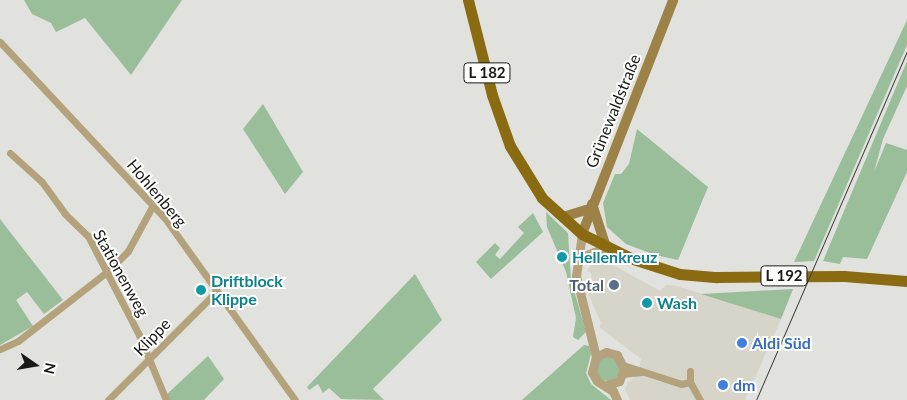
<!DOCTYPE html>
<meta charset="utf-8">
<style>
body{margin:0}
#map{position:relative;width:907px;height:400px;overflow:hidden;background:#e1e1dd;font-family:Lato,sans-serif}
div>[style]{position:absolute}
.built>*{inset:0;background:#d7d4c9}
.green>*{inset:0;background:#9abe9a}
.round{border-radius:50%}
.minor>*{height:7px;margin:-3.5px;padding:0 3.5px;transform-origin:3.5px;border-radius:3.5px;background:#b3a27b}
.tertiary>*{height:9px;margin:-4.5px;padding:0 4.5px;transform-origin:4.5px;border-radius:4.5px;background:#b3a27b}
.secondary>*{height:10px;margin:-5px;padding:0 5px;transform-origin:5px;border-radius:5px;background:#9c8247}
.primary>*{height:11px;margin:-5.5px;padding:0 5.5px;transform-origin:5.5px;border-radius:5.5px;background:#8b6b12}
.tram>*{height:1px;margin:-0.5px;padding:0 0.5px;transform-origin:0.5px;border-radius:0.5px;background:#40403e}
.dots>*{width:14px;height:14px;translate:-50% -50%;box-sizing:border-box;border:2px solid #fff;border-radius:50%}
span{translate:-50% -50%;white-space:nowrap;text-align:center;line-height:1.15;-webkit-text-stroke:4px #fff;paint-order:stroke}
.shield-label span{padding:1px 4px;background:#fff;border:1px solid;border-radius:4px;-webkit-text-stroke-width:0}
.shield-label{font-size:15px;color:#191917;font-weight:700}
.street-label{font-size:16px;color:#191917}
.culture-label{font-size:16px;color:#0d838f;font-weight:700}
.left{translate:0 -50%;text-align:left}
.service-label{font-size:16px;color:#4e5e75;font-weight:700}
.right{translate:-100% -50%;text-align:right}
.shop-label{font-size:16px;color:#366cbe;font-weight:700}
.north{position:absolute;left:10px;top:340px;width:50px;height:50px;-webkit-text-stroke:4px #fff;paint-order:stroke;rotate:103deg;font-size:14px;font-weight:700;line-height:20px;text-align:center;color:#191917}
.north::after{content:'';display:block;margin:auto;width:18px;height:22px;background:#191917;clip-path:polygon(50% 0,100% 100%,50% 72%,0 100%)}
</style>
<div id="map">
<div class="built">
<i style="clip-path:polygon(594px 260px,599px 263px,604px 260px,660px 291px,666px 285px,677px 286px,781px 319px,745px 400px,630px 400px,625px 389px,628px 382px,637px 376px,641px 359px,599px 327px,601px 323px,587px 291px,592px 274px,587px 271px)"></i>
</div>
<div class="green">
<i style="clip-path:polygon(24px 0,182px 0,131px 75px,85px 18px,56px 32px,51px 23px,32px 14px)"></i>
<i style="clip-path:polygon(907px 20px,907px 45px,814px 261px,794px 262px)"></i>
<i style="clip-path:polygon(907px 61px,907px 86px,883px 139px,874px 172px,886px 143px,907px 150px,907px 172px,867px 259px,843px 257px,840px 264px,823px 261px)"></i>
<i style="clip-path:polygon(263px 104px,303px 172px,285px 194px,243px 129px)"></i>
<i style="clip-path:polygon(637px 129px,708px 187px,678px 260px,655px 255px,626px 244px,607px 227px,603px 203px,615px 174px,621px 174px,629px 164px)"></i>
<i style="clip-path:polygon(546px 212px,568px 233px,571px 280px,586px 332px,578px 340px,573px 337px,576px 318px,566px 272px,547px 227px)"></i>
<i style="clip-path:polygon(533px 213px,543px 232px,491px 279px,476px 262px,495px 243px,500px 248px,495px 255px,500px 259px,524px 233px,518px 227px)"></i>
<i style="clip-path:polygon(0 219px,63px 300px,44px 314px,27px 292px,16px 300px,33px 326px,0 345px)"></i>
<i style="clip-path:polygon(415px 274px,442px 320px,373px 389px,384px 400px,341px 399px,329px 388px,323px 393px,318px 384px,309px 390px,307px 387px)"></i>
<i style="clip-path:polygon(793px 289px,781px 319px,701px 294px)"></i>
<i style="clip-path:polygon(584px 345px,589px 346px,591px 354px,586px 373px,591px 384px,611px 400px,522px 400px)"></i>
<i style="clip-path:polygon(208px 356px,224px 379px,204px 400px,168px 400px,166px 395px)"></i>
<i class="round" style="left:596px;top:357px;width:24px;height:24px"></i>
</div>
<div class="minor">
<i style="left:0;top:42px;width:240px;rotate:46.9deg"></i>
<i style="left:164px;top:217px;width:225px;rotate:54.4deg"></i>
<i style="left:10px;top:153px;width:43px;rotate:42.2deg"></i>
<i style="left:42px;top:182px;width:39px;rotate:54deg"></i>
<i style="left:65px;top:214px;width:32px;rotate:44deg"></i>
<i style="left:88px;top:236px;width:111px;rotate:62.7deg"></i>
<i style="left:139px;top:335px;width:70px;rotate:67.4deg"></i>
<i style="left:0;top:349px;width:20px;rotate:-24deg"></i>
<i style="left:18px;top:341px;width:114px;rotate:-37.9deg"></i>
<i style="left:108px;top:271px;width:28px;rotate:-45deg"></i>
<i style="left:128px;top:251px;width:52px;rotate:-61.5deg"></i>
<i style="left:623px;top:365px;width:61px;rotate:18.1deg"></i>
<i style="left:681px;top:384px;width:9px;rotate:-13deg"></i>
<i style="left:690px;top:371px;width:11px;rotate:90deg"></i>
<i style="left:690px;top:382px;width:21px;rotate:61deg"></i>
<i style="left:623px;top:374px;width:19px;rotate:-6deg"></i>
<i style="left:108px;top:400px;width:153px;rotate:-45deg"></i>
</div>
<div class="tertiary">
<i style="left:582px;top:234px;width:42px;rotate:98.1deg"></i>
<i style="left:576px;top:276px;width:83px;rotate:76.1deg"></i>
<i style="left:577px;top:259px;width:31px;rotate:-22deg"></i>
<i style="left:607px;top:385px;width:13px;rotate:-18deg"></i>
<i style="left:619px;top:381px;width:13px;rotate:-67deg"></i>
<i style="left:624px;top:369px;width:16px;rotate:-117deg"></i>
<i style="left:617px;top:355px;width:11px;rotate:-165deg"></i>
<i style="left:606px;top:352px;width:11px;rotate:153deg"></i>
<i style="left:596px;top:357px;width:16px;rotate:105deg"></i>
<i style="left:592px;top:372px;width:10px;rotate:61deg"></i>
<i style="left:597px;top:381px;width:19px;rotate:32deg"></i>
<i style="left:613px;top:391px;width:10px;rotate:66deg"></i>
</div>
<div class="secondary">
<i style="left:592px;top:204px;width:45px;rotate:72deg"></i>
<i style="left:563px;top:217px;width:28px;rotate:-17deg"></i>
<i style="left:582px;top:234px;width:251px;rotate:-68.7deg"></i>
</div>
<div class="primary">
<i style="left:468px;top:0;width:98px;rotate:75.8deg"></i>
<i style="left:492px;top:95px;width:54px;rotate:70.6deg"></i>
<i style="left:510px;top:146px;width:61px;rotate:58.4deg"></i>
<i style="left:542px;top:198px;width:54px;rotate:42deg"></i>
<i style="left:582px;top:234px;width:57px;rotate:26.1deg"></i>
<i style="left:633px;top:259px;width:49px;rotate:17.7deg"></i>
<i style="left:680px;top:274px;width:37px;rotate:5deg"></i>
<i style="left:717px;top:277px;width:127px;rotate:-0.5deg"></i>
<i style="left:844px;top:276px;width:63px;rotate:4.5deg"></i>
</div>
<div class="tram">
<i style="left:756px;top:400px;width:380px;rotate:-66.6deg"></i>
</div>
<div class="dots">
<i style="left:562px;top:257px;background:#0f9aa8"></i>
<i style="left:614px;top:285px;background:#5c6f8a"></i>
<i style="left:201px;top:290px;background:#0f9aa8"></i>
<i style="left:647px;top:303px;background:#0f9aa8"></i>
<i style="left:742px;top:343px;background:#3f7fe0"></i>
<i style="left:723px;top:385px;background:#3f7fe0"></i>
</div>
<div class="shield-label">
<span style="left:487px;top:73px">L 182</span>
<span style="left:784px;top:276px">L 192</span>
</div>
<div class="street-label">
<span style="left:613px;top:111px;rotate:-68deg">Grünewaldstraße</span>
<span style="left:157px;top:193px;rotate:50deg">Hohlenberg</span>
<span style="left:121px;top:273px;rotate:61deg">Stationenweg</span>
<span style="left:152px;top:337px;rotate:-46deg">Klippe</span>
</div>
<div class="culture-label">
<span class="left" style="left:572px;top:257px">Hellenkreuz</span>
<span class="left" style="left:211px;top:290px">Driftblock<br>Klippe</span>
<span class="left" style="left:657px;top:303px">Wash</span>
</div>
<div class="service-label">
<span class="right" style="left:604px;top:285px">Total</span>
</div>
<div class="shop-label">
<span class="left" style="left:752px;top:343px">Aldi Süd</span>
<span class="left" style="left:733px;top:385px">dm</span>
</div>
<div class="north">N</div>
</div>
